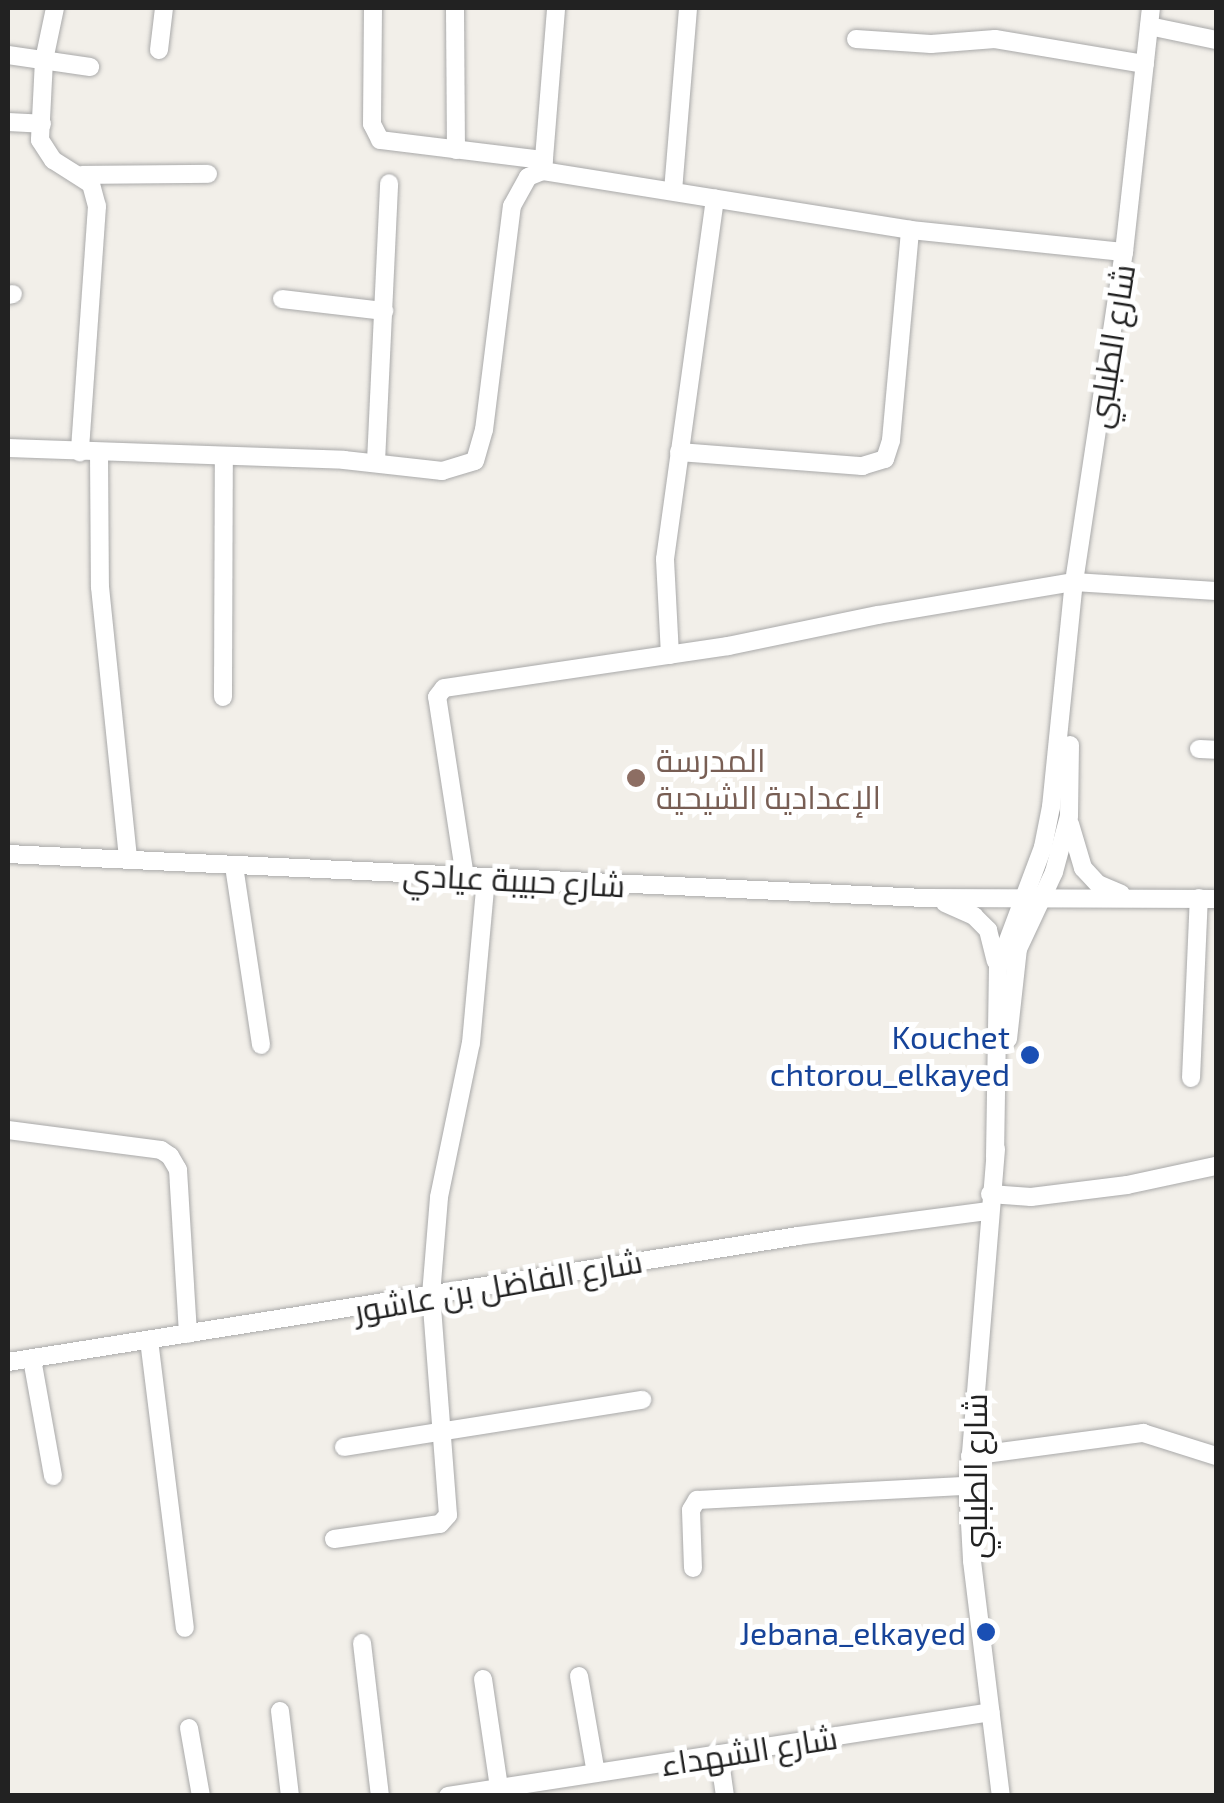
<!DOCTYPE html>
<meta charset="utf-8">
<style>
body{margin:0}
#map{position:relative;width:1224px;height:1803px;overflow:hidden;background:#f2efe9;font-family:"Exo 2",Cairo,sans-serif}
div>[style]{position:absolute}
.roads{filter:drop-shadow(0 0 2px #a9a9a9) drop-shadow(0 0 2px #a9a9a9)}
.minor>*{height:18px;margin:-9px;padding:0 9px;transform-origin:9px;border-radius:9px;background:#fff}
.dots>*{width:28px;height:28px;translate:-50% -50%;box-sizing:border-box;border:5px solid #fff;border-radius:50%}
span{translate:-50% -50%;white-space:nowrap;text-align:center;line-height:1.15;-webkit-text-stroke:10px #fff;paint-order:stroke}
.street-label{font-size:32px;color:#222}
.education-label{font-size:32px;color:#785e54}
.left{translate:0 -50%;text-align:left}
.transit-label{font-size:32px;color:#164399}
.right{translate:-100% -50%;text-align:right}
.frame{position:absolute;inset:0;border:10px solid #222;pointer-events:none}
</style>
<div id="map">
<div class="roads">
<div class="minor">
<i style="left:55px;top:8px;width:53px;rotate:101.9deg"></i>
<i style="left:44px;top:60px;width:80px;rotate:92.9deg"></i>
<i style="left:40px;top:140px;width:24px;rotate:57deg"></i>
<i style="left:53px;top:160px;width:45px;rotate:32.3deg"></i>
<i style="left:91px;top:184px;width:23px;rotate:75deg"></i>
<i style="left:97px;top:206px;width:247px;rotate:94deg"></i>
<i style="left:373px;top:8px;width:116px;rotate:90.5deg"></i>
<i style="left:372px;top:124px;width:18px;rotate:63deg"></i>
<i style="left:380px;top:140px;width:165px;rotate:7deg"></i>
<i style="left:455px;top:8px;width:142px;rotate:89.6deg"></i>
<i style="left:1149px;top:26px;width:68px;rotate:11.8deg"></i>
<i style="left:856px;top:39px;width:75px;rotate:3.8deg"></i>
<i style="left:931px;top:44px;width:64px;rotate:-4.5deg"></i>
<i style="left:995px;top:39px;width:152px;rotate:9.5deg"></i>
<i style="left:159px;top:50px;width:42px;rotate:-83.2deg"></i>
<i style="left:8px;top:55px;width:83px;rotate:8.3deg"></i>
<i style="left:8px;top:122px;width:34px;rotate:3deg"></i>
<i style="left:543px;top:171px;width:164px;rotate:-85.4deg"></i>
<i style="left:82px;top:175px;width:126px;rotate:-0.5deg"></i>
<i style="left:673px;top:191px;width:184px;rotate:-85.3deg"></i>
<i style="left:8px;top:295px;width:5px;rotate:-11deg"></i>
<i style="left:282px;top:299px;width:103px;rotate:6.7deg"></i>
<i style="left:8px;top:448px;width:336px;rotate:2deg"></i>
<i style="left:344px;top:460px;width:99px;rotate:6.4deg"></i>
<i style="left:442px;top:471px;width:34px;rotate:-17deg"></i>
<i style="left:475px;top:461px;width:32px;rotate:-74deg"></i>
<i style="left:484px;top:430px;width:226px;rotate:-82.9deg"></i>
<i style="left:512px;top:206px;width:33px;rotate:-61deg"></i>
<i style="left:528px;top:177px;width:16px;rotate:-22deg"></i>
<i style="left:543px;top:171px;width:372px;rotate:9.1deg"></i>
<i style="left:910px;top:230px;width:215px;rotate:5.9deg"></i>
<i style="left:679px;top:452px;width:184px;rotate:4.4deg"></i>
<i style="left:862px;top:466px;width:24px;rotate:-17deg"></i>
<i style="left:885px;top:459px;width:20px;rotate:-72deg"></i>
<i style="left:891px;top:440px;width:211px;rotate:-84.8deg"></i>
<i style="left:99px;top:453px;width:134px;rotate:89.6deg"></i>
<i style="left:100px;top:587px;width:274px;rotate:84.1deg"></i>
<i style="left:376px;top:462px;width:279px;rotate:-87.3deg"></i>
<i style="left:670px;top:655px;width:96px;rotate:-93deg"></i>
<i style="left:665px;top:559px;width:364px;rotate:-82.1deg"></i>
<i style="left:223px;top:697px;width:238px;rotate:-89.8deg"></i>
<i style="left:1199px;top:749px;width:17px;rotate:3deg"></i>
<i style="left:1070px;top:824px;width:46px;rotate:73.5deg"></i>
<i style="left:1083px;top:868px;width:22px;rotate:47deg"></i>
<i style="left:1098px;top:884px;width:25px;rotate:23deg"></i>
<i style="left:8px;top:854px;width:918px;rotate:2.75deg"></i>
<i style="left:925px;top:898px;width:291px;rotate:0.2deg"></i>
<i style="left:234px;top:866px;width:181px;rotate:81.4deg"></i>
<i style="left:465px;top:877px;width:182px;rotate:-98.8deg"></i>
<i style="left:437px;top:697px;width:11px;rotate:-52deg"></i>
<i style="left:444px;top:688px;width:287px;rotate:-8.4deg"></i>
<i style="left:728px;top:646px;width:153px;rotate:-11.7deg"></i>
<i style="left:878px;top:615px;width:199px;rotate:-9.6deg"></i>
<i style="left:1074px;top:582px;width:142px;rotate:3.6deg"></i>
<i style="left:945px;top:903px;width:32px;rotate:24deg"></i>
<i style="left:974px;top:916px;width:20px;rotate:45deg"></i>
<i style="left:988px;top:930px;width:32px;rotate:76deg"></i>
<i style="left:1008px;top:1039px;width:91px;rotate:-83.7deg"></i>
<i style="left:1018px;top:949px;width:85px;rotate:-64.9deg"></i>
<i style="left:1054px;top:872px;width:58px;rotate:-75deg"></i>
<i style="left:1069px;top:816px;width:71px;rotate:-89.2deg"></i>
<i style="left:1191px;top:1078px;width:180px;rotate:-87.5deg"></i>
<i style="left:8px;top:1130px;width:154px;rotate:7.4deg"></i>
<i style="left:161px;top:1150px;width:11px;rotate:34deg"></i>
<i style="left:170px;top:1156px;width:16px;rotate:60deg"></i>
<i style="left:178px;top:1170px;width:164px;rotate:86.5deg"></i>
<i style="left:996px;top:1149px;width:338px;rotate:94.7deg"></i>
<i style="left:968px;top:1486px;width:75px;rotate:86.9deg"></i>
<i style="left:972px;top:1561px;width:237px;rotate:83deg"></i>
<i style="left:995px;top:1157px;width:190px;rotate:-89.1deg"></i>
<i style="left:998px;top:967px;width:128px;rotate:-69.4deg"></i>
<i style="left:1043px;top:847px;width:41px;rotate:-78.7deg"></i>
<i style="left:1051px;top:807px;width:226px;rotate:-84.2deg"></i>
<i style="left:1074px;top:582px;width:334px;rotate:-81.4deg"></i>
<i style="left:1124px;top:252px;width:245px;rotate:-83.7deg"></i>
<i style="left:990px;top:1194px;width:41px;rotate:4.2deg"></i>
<i style="left:1031px;top:1197px;width:97px;rotate:-7.1deg"></i>
<i style="left:1127px;top:1185px;width:91px;rotate:-12.1deg"></i>
<i style="left:149px;top:1340px;width:290px;rotate:82.9deg"></i>
<i style="left:32px;top:1359px;width:119px;rotate:79.8deg"></i>
<i style="left:8px;top:1362px;width:800px;rotate:-9.06deg"></i>
<i style="left:798px;top:1236px;width:193px;rotate:-7.5deg"></i>
<i style="left:344px;top:1447px;width:302px;rotate:-9deg"></i>
<i style="left:970px;top:1456px;width:175px;rotate:-7.6deg"></i>
<i style="left:1143px;top:1433px;width:77px;rotate:17.5deg"></i>
<i style="left:334px;top:1539px;width:107px;rotate:-8.1deg"></i>
<i style="left:440px;top:1524px;width:12px;rotate:-48deg"></i>
<i style="left:448px;top:1515px;width:221px;rotate:-94.4deg"></i>
<i style="left:431px;top:1295px;width:98px;rotate:-85.3deg"></i>
<i style="left:439px;top:1197px;width:157px;rotate:-78.3deg"></i>
<i style="left:471px;top:1043px;width:166px;rotate:-84.8deg"></i>
<i style="left:693px;top:1568px;width:58px;rotate:-92deg"></i>
<i style="left:691px;top:1510px;width:12px;rotate:-59deg"></i>
<i style="left:697px;top:1500px;width:271px;rotate:-3deg"></i>
<i style="left:362px;top:1643px;width:154px;rotate:83.3deg"></i>
<i style="left:579px;top:1676px;width:98px;rotate:80.1deg"></i>
<i style="left:483px;top:1679px;width:110px;rotate:81.6deg"></i>
<i style="left:280px;top:1711px;width:86px;rotate:83.3deg"></i>
<i style="left:189px;top:1728px;width:69px;rotate:80deg"></i>
<i style="left:719px;top:1754px;width:42px;rotate:81.9deg"></i>
<i style="left:448px;top:1796px;width:549px;rotate:-8.79deg"></i>
</div>
</div>
<div class="dots">
<i style="left:636px;top:778px;background:#8d6e63"></i>
<i style="left:1030px;top:1055px;background:#1a4fb4"></i>
<i style="left:986px;top:1632px;background:#1a4fb4"></i>
</div>
<div class="street-label">
<span style="left:1110px;top:346px;rotate:-81deg">شارع الطبلبي</span>
<span style="left:514px;top:879px;rotate:3deg">شارع حبيبة عيادي</span>
<span style="left:498px;top:1285px;rotate:-10deg">شارع الفاضل بن عاشور</span>
<span style="left:974px;top:1476px;rotate:-90deg">شارع الطبلبي</span>
<span style="left:749px;top:1750px;rotate:-9deg">شارع الشهداء</span>
</div>
<div class="education-label">
<span class="left" style="left:656px;top:778px">المدرسة<br>الإعدادية الشيحية</span>
</div>
<div class="transit-label">
<span class="right" style="left:1010px;top:1055px">Kouchet<br>chtorou_elkayed</span>
<span class="right" style="left:966px;top:1632px">Jebana_elkayed</span>
</div>
<div class="frame"></div>
</div>
